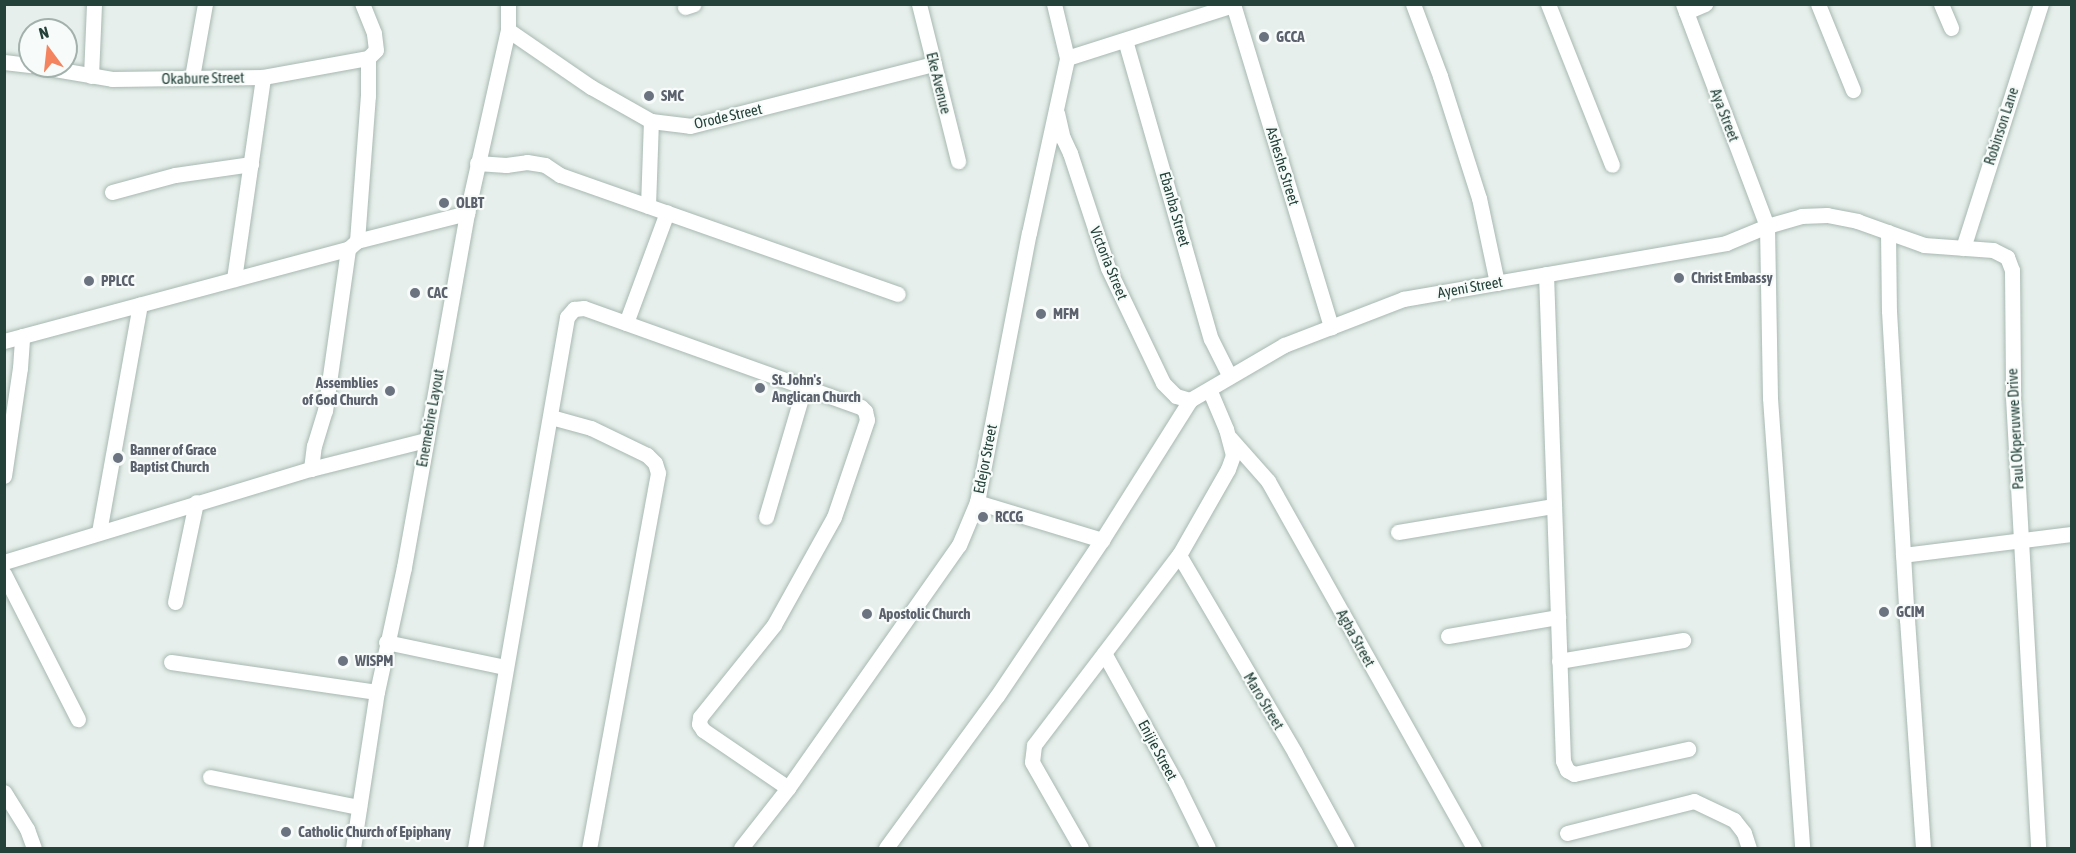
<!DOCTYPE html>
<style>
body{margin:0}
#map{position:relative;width:2076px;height:853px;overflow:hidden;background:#e6efeb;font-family:"Asap Condensed",sans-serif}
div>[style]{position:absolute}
.roads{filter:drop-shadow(0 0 2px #a8b8b2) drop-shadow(0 0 2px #a8b8b2)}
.minor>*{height:15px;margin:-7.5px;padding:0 7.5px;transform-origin:7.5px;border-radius:7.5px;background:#fff}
.dots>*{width:16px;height:16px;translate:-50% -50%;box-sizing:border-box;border:3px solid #f7fbf9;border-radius:50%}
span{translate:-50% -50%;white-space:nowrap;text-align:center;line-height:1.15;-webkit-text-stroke:4.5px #f7fbf9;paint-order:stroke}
.worship-label{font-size:15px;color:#5b616d;font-weight:700}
.left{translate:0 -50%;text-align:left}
.right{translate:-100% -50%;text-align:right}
.street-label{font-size:15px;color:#24423a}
.frame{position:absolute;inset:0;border:6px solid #24423a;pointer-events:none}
.north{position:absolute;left:18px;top:18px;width:60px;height:60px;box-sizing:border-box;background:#f7fbf9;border:2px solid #a3b1ad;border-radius:50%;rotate:345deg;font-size:16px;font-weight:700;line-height:24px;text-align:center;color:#24423a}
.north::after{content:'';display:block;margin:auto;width:21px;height:27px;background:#f4845f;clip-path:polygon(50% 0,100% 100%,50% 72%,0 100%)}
</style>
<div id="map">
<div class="roads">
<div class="minor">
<i style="left:919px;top:4px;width:162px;rotate:76deg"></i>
<i style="left:1233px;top:4px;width:338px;rotate:73.1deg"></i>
<i style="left:1413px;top:4px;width:77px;rotate:69.4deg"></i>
<i style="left:1440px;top:76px;width:128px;rotate:72.3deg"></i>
<i style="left:1479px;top:198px;width:87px;rotate:78deg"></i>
<i style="left:1548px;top:4px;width:173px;rotate:68.3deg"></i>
<i style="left:1683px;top:4px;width:237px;rotate:69.3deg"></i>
<i style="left:1767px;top:226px;width:172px;rotate:89deg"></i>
<i style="left:1770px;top:398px;width:451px;rotate:85.9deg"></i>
<i style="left:1818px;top:4px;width:93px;rotate:67.9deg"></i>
<i style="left:1941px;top:4px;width:26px;rotate:67deg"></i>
<i style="left:685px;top:7px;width:9px;rotate:-18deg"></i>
<i style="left:1686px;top:12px;width:21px;rotate:-23deg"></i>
<i style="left:508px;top:30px;width:101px;rotate:34.5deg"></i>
<i style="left:591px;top:87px;width:69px;rotate:29.5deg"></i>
<i style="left:651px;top:121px;width:39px;rotate:7deg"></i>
<i style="left:690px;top:126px;width:252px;rotate:-14.3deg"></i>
<i style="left:1125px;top:40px;width:311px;rotate:74deg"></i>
<i style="left:1211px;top:339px;width:40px;rotate:63.4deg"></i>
<i style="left:1067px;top:58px;width:174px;rotate:-17.7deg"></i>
<i style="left:4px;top:62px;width:26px;rotate:7deg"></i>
<i style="left:37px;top:66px;width:76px;rotate:9.8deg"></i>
<i style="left:112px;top:79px;width:151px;rotate:-0.8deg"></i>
<i style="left:263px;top:77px;width:107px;rotate:-10.3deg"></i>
<i style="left:91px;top:76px;width:72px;rotate:-87.6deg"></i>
<i style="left:192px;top:77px;width:74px;rotate:-79.9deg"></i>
<i style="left:1057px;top:113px;width:26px;rotate:77deg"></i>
<i style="left:1063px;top:138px;width:17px;rotate:65deg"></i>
<i style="left:1070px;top:153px;width:121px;rotate:71.7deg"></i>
<i style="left:1108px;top:268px;width:127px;rotate:64.4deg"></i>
<i style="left:1163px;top:383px;width:18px;rotate:45deg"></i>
<i style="left:1176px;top:396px;width:15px;rotate:16deg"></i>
<i style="left:477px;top:163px;width:29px;rotate:4deg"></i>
<i style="left:506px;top:165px;width:21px;rotate:-8deg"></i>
<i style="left:527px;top:162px;width:18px;rotate:9deg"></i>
<i style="left:545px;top:165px;width:18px;rotate:34deg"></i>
<i style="left:560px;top:175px;width:358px;rotate:19.4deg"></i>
<i style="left:112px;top:192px;width:65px;rotate:-15.1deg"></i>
<i style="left:175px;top:175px;width:77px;rotate:-8.2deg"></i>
<i style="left:648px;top:206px;width:85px;rotate:-88deg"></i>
<i style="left:1888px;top:232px;width:79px;rotate:89.3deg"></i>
<i style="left:1889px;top:311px;width:309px;rotate:86.7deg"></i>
<i style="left:1907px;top:619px;width:230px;rotate:86deg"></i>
<i style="left:357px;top:241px;width:145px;rotate:-85.7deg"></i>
<i style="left:368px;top:96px;width:38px;rotate:-90deg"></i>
<i style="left:368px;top:58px;width:11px;rotate:-45deg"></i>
<i style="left:376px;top:50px;width:17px;rotate:-97deg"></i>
<i style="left:374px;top:33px;width:31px;rotate:-112deg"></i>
<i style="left:1963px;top:248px;width:256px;rotate:-72.3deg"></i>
<i style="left:1546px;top:274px;width:487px;rotate:88deg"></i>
<i style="left:1563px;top:761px;width:10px;rotate:66deg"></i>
<i style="left:1567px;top:770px;width:8px;rotate:30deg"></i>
<i style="left:1574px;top:774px;width:117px;rotate:-12.4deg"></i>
<i style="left:234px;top:279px;width:204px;rotate:-81.8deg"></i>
<i style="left:626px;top:323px;width:118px;rotate:-69.7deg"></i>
<i style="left:4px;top:341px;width:356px;rotate:-15deg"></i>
<i style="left:348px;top:249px;width:12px;rotate:-42deg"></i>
<i style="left:357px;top:241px;width:114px;rotate:-14.3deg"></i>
<i style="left:551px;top:417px;width:41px;rotate:15.4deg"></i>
<i style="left:591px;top:428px;width:62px;rotate:25.7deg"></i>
<i style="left:647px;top:455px;width:11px;rotate:45deg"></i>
<i style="left:655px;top:463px;width:10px;rotate:73deg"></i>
<i style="left:658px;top:473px;width:381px;rotate:100.4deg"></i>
<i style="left:1230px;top:438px;width:57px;rotate:48.5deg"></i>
<i style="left:1268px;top:481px;width:421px;rotate:60.7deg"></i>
<i style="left:311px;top:469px;width:23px;rotate:-83deg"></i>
<i style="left:314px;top:446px;width:37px;rotate:-73deg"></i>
<i style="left:325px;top:411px;width:164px;rotate:-81.9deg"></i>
<i style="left:4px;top:476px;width:109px;rotate:-81.6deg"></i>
<i style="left:20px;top:368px;width:32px;rotate:-86deg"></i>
<i style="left:977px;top:502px;width:131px;rotate:16.9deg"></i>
<i style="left:766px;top:517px;width:134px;rotate:-73.6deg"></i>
<i style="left:99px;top:532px;width:231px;rotate:-79.8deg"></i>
<i style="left:1398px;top:532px;width:158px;rotate:-9.5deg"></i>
<i style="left:1179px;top:555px;width:229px;rotate:59.6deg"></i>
<i style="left:1295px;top:753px;width:108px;rotate:61.3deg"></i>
<i style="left:1903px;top:555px;width:170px;rotate:-7.1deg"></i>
<i style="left:4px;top:562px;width:321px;rotate:-16.9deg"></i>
<i style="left:311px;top:469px;width:119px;rotate:-14.2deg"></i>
<i style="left:4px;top:574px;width:163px;rotate:63deg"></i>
<i style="left:175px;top:602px;width:102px;rotate:-78.1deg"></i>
<i style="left:1448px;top:636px;width:112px;rotate:-9.8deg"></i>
<i style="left:386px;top:642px;width:122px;rotate:11.9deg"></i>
<i style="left:1104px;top:653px;width:149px;rotate:61deg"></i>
<i style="left:1176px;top:783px;width:72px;rotate:63.8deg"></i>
<i style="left:1559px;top:661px;width:126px;rotate:-9.6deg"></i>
<i style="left:171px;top:662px;width:208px;rotate:8.3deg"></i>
<i style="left:210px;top:777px;width:152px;rotate:11.4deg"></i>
<i style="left:4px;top:792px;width:44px;rotate:58.1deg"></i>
<i style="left:27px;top:829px;width:20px;rotate:70deg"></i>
<i style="left:1567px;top:833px;width:131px;rotate:-14.1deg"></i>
<i style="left:1694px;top:801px;width:44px;rotate:25.4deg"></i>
<i style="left:1734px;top:820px;width:16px;rotate:52deg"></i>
<i style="left:1744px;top:833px;width:16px;rotate:72deg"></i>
<i style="left:353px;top:848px;width:158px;rotate:-81.3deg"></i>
<i style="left:377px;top:692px;width:128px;rotate:-77.8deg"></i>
<i style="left:404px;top:567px;width:360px;rotate:-79.9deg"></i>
<i style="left:467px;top:213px;width:188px;rotate:-77.4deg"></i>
<i style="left:508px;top:30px;width:26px;rotate:-90deg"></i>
<i style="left:475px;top:848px;width:539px;rotate:-80.17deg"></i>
<i style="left:567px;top:317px;width:11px;rotate:-49deg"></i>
<i style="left:574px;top:309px;width:10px;rotate:-6deg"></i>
<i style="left:584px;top:308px;width:294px;rotate:19.7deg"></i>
<i style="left:861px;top:407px;width:6px;rotate:45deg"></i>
<i style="left:865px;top:411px;width:9px;rotate:77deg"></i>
<i style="left:867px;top:420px;width:102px;rotate:108.8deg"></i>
<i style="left:834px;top:517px;width:124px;rotate:119.1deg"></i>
<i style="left:774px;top:625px;width:118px;rotate:128.8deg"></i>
<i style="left:700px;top:717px;width:7px;rotate:98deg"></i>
<i style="left:699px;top:724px;width:7px;rotate:56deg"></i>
<i style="left:703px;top:730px;width:103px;rotate:34.3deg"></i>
<i style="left:741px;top:848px;width:76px;rotate:-51.9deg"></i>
<i style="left:788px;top:788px;width:297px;rotate:-54.9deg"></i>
<i style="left:959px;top:545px;width:47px;rotate:-67.3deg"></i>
<i style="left:977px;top:502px;width:274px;rotate:-79.1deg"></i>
<i style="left:1029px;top:233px;width:179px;rotate:-77.7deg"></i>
<i style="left:1067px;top:58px;width:56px;rotate:-103.5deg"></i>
<i style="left:886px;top:848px;width:188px;rotate:-53.9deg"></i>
<i style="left:997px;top:696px;width:188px;rotate:-56.1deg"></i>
<i style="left:1102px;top:540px;width:165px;rotate:-57.8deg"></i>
<i style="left:1190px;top:400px;width:109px;rotate:-30.3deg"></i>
<i style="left:1284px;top:345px;width:128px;rotate:-21.1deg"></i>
<i style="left:1403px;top:299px;width:328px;rotate:-9.8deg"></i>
<i style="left:1726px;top:243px;width:44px;rotate:-22.5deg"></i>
<i style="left:1767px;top:226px;width:35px;rotate:-16deg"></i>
<i style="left:1801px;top:216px;width:26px;rotate:-2deg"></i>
<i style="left:1827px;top:215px;width:31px;rotate:11deg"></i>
<i style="left:1857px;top:221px;width:71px;rotate:19.7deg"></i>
<i style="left:1924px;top:245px;width:69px;rotate:4.1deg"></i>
<i style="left:1993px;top:250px;width:16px;rotate:27deg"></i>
<i style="left:2007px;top:257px;width:14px;rotate:69deg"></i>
<i style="left:2012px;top:270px;width:127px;rotate:89.5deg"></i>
<i style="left:2013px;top:397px;width:452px;rotate:86.8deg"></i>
<i style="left:1081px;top:848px;width:99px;rotate:-119.7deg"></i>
<i style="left:1032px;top:762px;width:17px;rotate:-83deg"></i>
<i style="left:1034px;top:745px;width:239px;rotate:-52.7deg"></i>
<i style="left:1179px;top:555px;width:99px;rotate:-60.3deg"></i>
<i style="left:1228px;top:469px;width:15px;rotate:-70deg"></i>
<i style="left:1233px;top:455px;width:27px;rotate:-105deg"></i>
<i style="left:1226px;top:429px;width:43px;rotate:-113deg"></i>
</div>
</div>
<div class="dots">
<i style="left:1264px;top:37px;background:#6b7280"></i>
<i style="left:649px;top:96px;background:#6b7280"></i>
<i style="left:444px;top:203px;background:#6b7280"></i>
<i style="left:1679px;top:278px;background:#6b7280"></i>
<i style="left:89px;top:281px;background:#6b7280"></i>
<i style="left:415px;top:293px;background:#6b7280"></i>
<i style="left:1041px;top:314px;background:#6b7280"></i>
<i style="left:760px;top:388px;background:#6b7280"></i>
<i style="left:390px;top:391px;background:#6b7280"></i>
<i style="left:118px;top:458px;background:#6b7280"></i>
<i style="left:983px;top:517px;background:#6b7280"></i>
<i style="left:1884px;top:612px;background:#6b7280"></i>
<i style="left:867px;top:614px;background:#6b7280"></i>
<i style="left:343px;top:661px;background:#6b7280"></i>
<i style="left:286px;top:832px;background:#6b7280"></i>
</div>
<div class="worship-label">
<span class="left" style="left:1276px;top:37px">GCCA</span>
<span class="left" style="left:661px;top:96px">SMC</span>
<span class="left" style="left:456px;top:203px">OLBT</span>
<span class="left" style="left:1691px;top:278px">Christ Embassy</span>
<span class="left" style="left:101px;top:281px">PPLCC</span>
<span class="left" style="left:427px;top:293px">CAC</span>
<span class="left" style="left:1053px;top:314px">MFM</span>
<span class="left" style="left:772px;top:388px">St. John's<br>Anglican Church</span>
<span class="right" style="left:378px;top:391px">Assemblies<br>of God Church</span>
<span class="left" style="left:130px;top:458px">Banner of Grace<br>Baptist Church</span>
<span class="left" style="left:995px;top:517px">RCCG</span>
<span class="left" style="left:1896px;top:612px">GCIM</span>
<span class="left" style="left:879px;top:614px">Apostolic Church</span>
<span class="left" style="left:355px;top:661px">WISPM</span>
<span class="left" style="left:298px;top:832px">Catholic Church of Epiphany</span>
</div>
<div class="street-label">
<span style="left:203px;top:78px;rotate:-1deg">Okabure Street</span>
<span style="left:939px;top:83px;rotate:76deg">Eke Avenue</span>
<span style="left:1725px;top:115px;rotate:69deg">Aya Street</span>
<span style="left:728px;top:116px;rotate:-13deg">Orode Street</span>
<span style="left:2001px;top:126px;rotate:-72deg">Robinson Lane</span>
<span style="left:1283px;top:166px;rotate:73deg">Asheshe Street</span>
<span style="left:1175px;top:209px;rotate:74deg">Ebanba Street</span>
<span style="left:1109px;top:263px;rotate:68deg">Victoria Street</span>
<span style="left:1470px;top:287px;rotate:-10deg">Ayeni Street</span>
<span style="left:430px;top:418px;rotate:-80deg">Enemebire Layout</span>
<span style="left:2015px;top:429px;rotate:-93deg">Paul Okperuvwe Drive</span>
<span style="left:985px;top:459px;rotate:-79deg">Edejor Street</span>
<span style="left:1356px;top:638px;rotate:61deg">Agba Street</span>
<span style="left:1264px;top:701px;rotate:59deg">Maro Street</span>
<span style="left:1158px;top:750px;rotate:62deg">Enijie Street</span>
</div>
<div class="frame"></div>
<div class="north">N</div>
</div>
